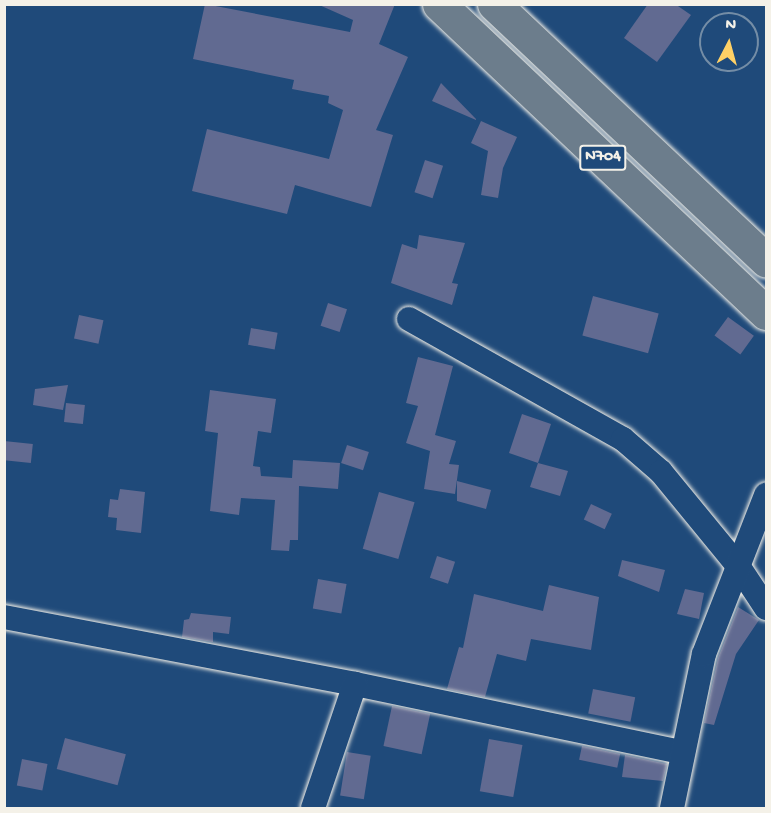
<!DOCTYPE html>
<style>
body{margin:0}
#map{position:relative;width:771px;height:813px;overflow:hidden;background:#1f4a7a;font-family:"Gochi Hand",sans-serif}
div>[style]{position:absolute}
.building>*{inset:0;background:#616a91;transform-origin:0 0}
.roads{filter:drop-shadow(0 0 2px #f4f1e8) drop-shadow(0 0 2px #f4f1e8)}
.street>*{height:24px;margin:-12px;padding:0 12px;transform-origin:12px;border-radius:12px;background:#1f4a7a}
.highway>*{height:33px;margin:-16.5px;padding:0 16.5px;transform-origin:16.5px;border-radius:16.5px;background:#6c7d8c}
span{translate:-50% -50%;white-space:nowrap;text-align:center;line-height:1.15;-webkit-text-stroke:4.5px #1f4a7a;paint-order:stroke}
.shield-label span{padding:2px 4px;background:#1f4a7a;border:2px solid;border-radius:4px;-webkit-text-stroke-width:0}
.shield-label{font-size:16px;color:#f4f1e8;font-weight:700}
.frame{position:absolute;inset:0;border:6px solid #f4f1e8;pointer-events:none}
.north{position:absolute;left:699px;top:12px;width:60px;height:60px;box-sizing:border-box;background:#1f4a7a;border:2px solid #748da6;border-radius:50%;rotate:6deg;font-size:16px;font-weight:700;line-height:24px;text-align:center;color:#f4f1e8}
.north::after{content:'';display:block;margin:auto;width:21px;height:27px;background:#ffd166;clip-path:polygon(50% 0,100% 100%,50% 72%,0 100%)}
</style>
<div id="map">
<div class="building">
<i style="clip-path:polygon(205px 4px,350px 32px,353px 20px,317px 4px,395px 4px,379px 44px,408px 57px,376px 130px,393px 135px,371px 207px,295px 185px,287px 214px,192px 191px,207px 129px,329px 159px,343px 110px,328px 103px,329px 96px,292px 89px,294px 80px,193px 59px)"></i>
<i style="clip-path:polygon(648px 4px,675px 4px,691px 15px,657px 62px,624px 38px)"></i>
<i style="clip-path:polygon(441px 83px,476px 119px,476px 120px,432px 101px)"></i>
<i style="clip-path:polygon(481px 121px,517px 137px,503px 168px,498px 198px,481px 195px,488px 151px,471px 143px)"></i>
<i style="left:425px;top:160px;width:19px;height:34px;rotate:18deg"></i>
<i style="clip-path:polygon(419px 235px,465px 243px,452px 283px,458px 284px,452px 305px,391px 283px,402px 244px,417px 249px)"></i>
<i style="left:593px;top:296px;width:68px;height:41px;rotate:15deg"></i>
<i style="left:328px;top:303px;width:20px;height:24px;rotate:18deg"></i>
<i style="left:79px;top:315px;width:25px;height:24px;rotate:12deg"></i>
<i style="left:728px;top:317px;width:32px;height:23px;rotate:36deg"></i>
<i style="left:251px;top:328px;width:27px;height:17px;rotate:10deg"></i>
<i style="clip-path:polygon(418px 357px,453px 366px,435px 435px,456px 441px,449px 464px,459px 465px,455px 494px,424px 489px,430px 451px,406px 443px,418px 406px,406px 403px)"></i>
<i style="clip-path:polygon(68px 385px,63px 410px,33px 405px,35px 389px)"></i>
<i style="clip-path:polygon(210px 390px,276px 399px,271px 433px,258px 431px,253px 466px,260px 467px,261px 476px,292px 478px,293px 460px,340px 463px,338px 489px,299px 486px,298px 540px,290px 540px,289px 551px,271px 550px,275px 500px,241px 498px,239px 515px,210px 511px,218px 433px,205px 431px)"></i>
<i style="left:66px;top:403px;width:19px;height:19px;rotate:6deg"></i>
<i style="clip-path:polygon(522px 414px,551px 424px,538px 463px,568px 471px,560px 496px,530px 487px,538px 463px,509px 453px)"></i>
<i style="left:4px;top:441px;width:29px;height:19px;rotate:6deg"></i>
<i style="left:347px;top:445px;width:23px;height:19px;rotate:18deg"></i>
<i style="clip-path:polygon(457px 481px,491px 490px,486px 509px,457px 501px)"></i>
<i style="clip-path:polygon(120px 489px,145px 492px,141px 533px,116px 530px,117px 518px,108px 517px,110px 499px,118px 500px)"></i>
<i style="left:379px;top:492px;width:37px;height:59px;rotate:16deg"></i>
<i style="left:591px;top:504px;width:23px;height:17px;rotate:25deg"></i>
<i style="left:437px;top:556px;width:19px;height:23px;rotate:18deg"></i>
<i style="clip-path:polygon(622px 560px,665px 570px,659px 592px,618px 576px)"></i>
<i style="left:318px;top:579px;width:29px;height:30px;rotate:10deg"></i>
<i style="clip-path:polygon(549px 585px,599px 597px,591px 650px,531px 639px,526px 661px,497px 654px,485px 697px,447px 689px,459px 647px,463px 648px,474px 594px,543px 611px)"></i>
<i style="clip-path:polygon(685px 589px,704px 593px,699px 619px,677px 614px)"></i>
<i style="clip-path:polygon(738px 607px,759px 620px,736px 654px,714px 725px,704px 723px,718px 658px)"></i>
<i style="clip-path:polygon(191px 613px,231px 617px,229px 634px,213px 632px,213px 642px,182px 637px,184px 620px,189px 619px)"></i>
<i style="left:593px;top:689px;width:43px;height:25px;rotate:11deg"></i>
<i style="left:392px;top:706px;width:39px;height:41px;rotate:12deg"></i>
<i style="left:65px;top:738px;width:63px;height:32px;rotate:15deg"></i>
<i style="left:489px;top:739px;width:34px;height:53px;rotate:10deg"></i>
<i style="left:582px;top:746px;width:39px;height:14px;rotate:12deg"></i>
<i style="left:347px;top:752px;width:24px;height:44px;rotate:9deg"></i>
<i style="clip-path:polygon(625px 755px,667px 764px,663px 781px,622px 777px)"></i>
<i style="left:22px;top:759px;width:26px;height:27px;rotate:11deg"></i>
</div>
<div class="roads">
<div class="street">
<i style="left:409px;top:319px;width:245px;rotate:29.3deg"></i>
<i style="left:623px;top:439px;width:50px;rotate:41deg"></i>
<i style="left:661px;top:472px;width:123px;rotate:50.6deg"></i>
<i style="left:739px;top:567px;width:49px;rotate:56.6deg"></i>
<i style="left:4px;top:617px;width:357px;rotate:10.8deg"></i>
<i style="left:355px;top:684px;width:333px;rotate:11.8deg"></i>
<i style="left:313px;top:808px;width:131px;rotate:-71.3deg"></i>
<i style="left:672px;top:808px;width:157px;rotate:-78.3deg"></i>
<i style="left:704px;top:654px;width:171px;rotate:-68.7deg"></i>
</div>
<div class="highway">
<i style="left:439px;top:4px;width:450px;rotate:43.4deg"></i>
<i style="left:494px;top:4px;width:374px;rotate:43.3deg"></i>
</div>
</div>
<div class="shield-label">
<span style="left:603px;top:158px">N704</span>
</div>
<div class="frame"></div>
<div class="north">N</div>
</div>
